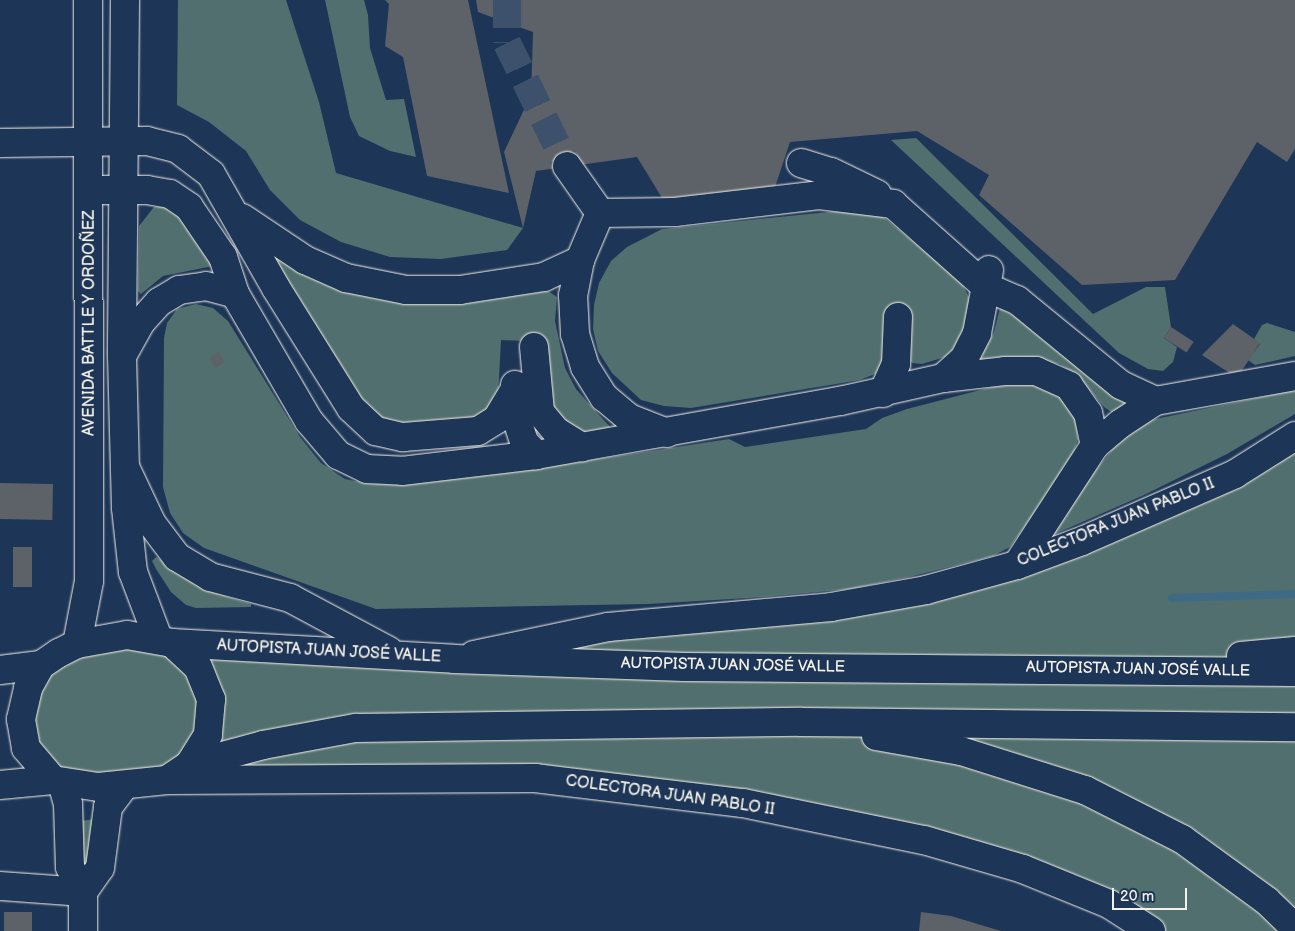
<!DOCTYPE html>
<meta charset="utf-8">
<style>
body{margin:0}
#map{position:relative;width:1295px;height:931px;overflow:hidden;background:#1d3557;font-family:"Balsamiq Sans",sans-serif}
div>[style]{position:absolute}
.green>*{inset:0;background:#516f6e}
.stream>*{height:8px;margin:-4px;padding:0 4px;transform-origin:4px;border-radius:4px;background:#3f6a86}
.building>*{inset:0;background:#5c6267;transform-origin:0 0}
.minor-tunnel>*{height:28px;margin-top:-14px;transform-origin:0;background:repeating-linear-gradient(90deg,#3d516d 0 28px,transparent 0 42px)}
.roads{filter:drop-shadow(0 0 1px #f4f1e8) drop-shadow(0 0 1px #f4f1e8)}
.minor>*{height:28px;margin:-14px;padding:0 14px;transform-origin:14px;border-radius:14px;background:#1d3557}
.major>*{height:28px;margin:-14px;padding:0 14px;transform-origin:14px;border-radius:14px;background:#1d3557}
.highway>*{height:28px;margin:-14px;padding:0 14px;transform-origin:14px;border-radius:14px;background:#1d3557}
span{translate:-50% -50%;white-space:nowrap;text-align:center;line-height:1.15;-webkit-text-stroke:4px #1d3557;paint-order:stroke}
.street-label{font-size:16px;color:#f4f1e8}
.scale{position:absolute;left:1112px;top:888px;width:75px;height:22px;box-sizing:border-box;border:2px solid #f4f1e8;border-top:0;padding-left:6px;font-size:15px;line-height:18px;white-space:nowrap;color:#f4f1e8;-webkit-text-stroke:4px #1d3557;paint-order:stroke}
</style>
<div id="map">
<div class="green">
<i style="clip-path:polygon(178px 0,286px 0,319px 102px,336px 173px,523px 228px,507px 250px,441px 259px,390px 257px,341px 242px,300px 220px,270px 190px,246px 151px,209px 122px,177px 105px)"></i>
<i style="clip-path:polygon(325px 0,364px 0,368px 15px,370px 48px,386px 100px,404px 99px,416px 157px,390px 151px,359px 136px,350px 117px)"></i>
<i style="clip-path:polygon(916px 138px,1093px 314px,1146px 287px,1165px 287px,1171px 327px,1164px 338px,1177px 347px,1173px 362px,1163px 371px,1148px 369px,1119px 353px,891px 140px)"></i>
<i style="clip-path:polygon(166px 206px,177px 209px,218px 265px,163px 276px,141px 294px,138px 291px,139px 226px,154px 207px)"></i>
<i style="clip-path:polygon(848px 210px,881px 215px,960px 280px,969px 297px,970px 315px,962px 340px,945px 357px,922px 364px,912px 363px,908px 357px,884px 364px,875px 374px,860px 380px,691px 408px,664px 406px,641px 400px,612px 373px,598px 351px,593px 329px,594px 305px,599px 283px,611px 261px,627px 247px,662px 229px)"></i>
<i style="clip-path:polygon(276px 255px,402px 302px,441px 304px,548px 291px,557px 297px,555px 321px,565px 368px,576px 389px,611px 428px,587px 435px,553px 418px,544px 390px,547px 342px,501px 340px,498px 397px,490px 408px,474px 420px,401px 424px,382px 419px,368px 410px,276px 262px)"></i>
<i style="clip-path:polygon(196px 304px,213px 308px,228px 321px,300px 437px,321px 463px,345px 479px,371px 484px,513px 472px,729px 439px,745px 447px,866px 429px,882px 418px,907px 409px,1019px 380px,1056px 388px,1076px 419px,1078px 439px,1071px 462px,1010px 547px,993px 556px,909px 577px,850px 589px,764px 597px,648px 604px,376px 609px,204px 548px,183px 533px,170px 513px,163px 487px,164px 338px,167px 323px,177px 309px)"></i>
<i style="clip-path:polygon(1000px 308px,1031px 325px,1087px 376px,1125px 402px,1122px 407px,1113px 413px,1104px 407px,1078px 376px,1060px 364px,1016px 357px,978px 362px,994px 332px)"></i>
<i style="clip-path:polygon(1267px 323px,1295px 332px,1295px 356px,1255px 365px,1248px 360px,1260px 344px,1254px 339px,1262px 325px)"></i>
<i style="clip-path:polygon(1295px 390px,1295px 414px,1227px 454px,1144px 495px,1055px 534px,1050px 527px,1123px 436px,1146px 421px)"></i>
<i style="clip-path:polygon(1295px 436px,1295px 931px,1151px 931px,1023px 869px,535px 778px,142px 785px,35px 763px,28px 688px,77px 644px,394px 654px,831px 607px,1017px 565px)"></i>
<i style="clip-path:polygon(156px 557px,193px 580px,221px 595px,251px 604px,251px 607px,196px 608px,186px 605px,171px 592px,156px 569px,152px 561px)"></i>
<i style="clip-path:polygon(96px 819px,90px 864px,85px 868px,79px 865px,80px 821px)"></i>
</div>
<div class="stream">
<i style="left:1172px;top:598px;width:123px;rotate:-1.9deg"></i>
</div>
<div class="building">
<i style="clip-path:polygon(385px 0,468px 0,509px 193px,427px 176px,403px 57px,385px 46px,389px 4px)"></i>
<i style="clip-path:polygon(476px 0,1295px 0,1295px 149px,1287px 162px,1257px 142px,1175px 280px,1082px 285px,979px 195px,989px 175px,917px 131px,790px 142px,772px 196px,667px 206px,637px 157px,536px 171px,523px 228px,504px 152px,531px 95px,533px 32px,478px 12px)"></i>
<i style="clip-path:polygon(1233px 324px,1260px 343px,1237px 378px,1202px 355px)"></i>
<i style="left:1171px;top:327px;width:27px;height:13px;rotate:33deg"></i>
<i style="left:218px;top:352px;width:12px;height:11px;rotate:55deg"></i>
<i style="left:0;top:483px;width:53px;height:36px;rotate:1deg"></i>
<i style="left:13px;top:547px;width:19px;height:40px"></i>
<i style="left:4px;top:912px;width:28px;height:19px"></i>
<i style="clip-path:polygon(921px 912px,951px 916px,1001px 931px,919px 931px)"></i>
</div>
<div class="minor-tunnel">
<i style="left:507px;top:0;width:43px;rotate:90deg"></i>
<i style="left:507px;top:43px;width:137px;rotate:64deg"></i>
</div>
<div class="roads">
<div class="minor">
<i style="left:0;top:143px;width:147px;rotate:-0.8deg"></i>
<i style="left:147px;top:141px;width:32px;rotate:14deg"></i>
<i style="left:178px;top:149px;width:41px;rotate:37.1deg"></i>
<i style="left:211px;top:174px;width:131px;rotate:60.3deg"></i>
<i style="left:276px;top:288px;width:142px;rotate:58deg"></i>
<i style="left:351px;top:408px;width:34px;rotate:43deg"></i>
<i style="left:376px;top:431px;width:28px;rotate:13deg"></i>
<i style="left:403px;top:437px;width:75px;rotate:-4.6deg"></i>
<i style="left:478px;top:431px;width:22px;rotate:-32deg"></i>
<i style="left:497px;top:419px;width:35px;rotate:-59deg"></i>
<i style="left:801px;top:163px;width:31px;rotate:17deg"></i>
<i style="left:831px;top:172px;width:51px;rotate:25.6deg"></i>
<i style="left:567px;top:166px;width:57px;rotate:54.9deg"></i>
<i style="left:90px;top:190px;width:57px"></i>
<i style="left:147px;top:190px;width:23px;rotate:10deg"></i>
<i style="left:170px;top:194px;width:23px;rotate:34deg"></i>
<i style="left:189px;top:207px;width:60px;rotate:55.8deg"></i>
<i style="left:223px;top:257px;width:39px;rotate:72deg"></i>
<i style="left:235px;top:294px;width:147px;rotate:59.8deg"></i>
<i style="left:309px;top:421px;width:45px;rotate:49.5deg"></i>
<i style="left:338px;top:455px;width:32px;rotate:26deg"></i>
<i style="left:367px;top:469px;width:35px;rotate:3deg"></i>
<i style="left:402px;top:471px;width:135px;rotate:-6.8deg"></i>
<i style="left:536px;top:455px;width:309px;rotate:-10.1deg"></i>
<i style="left:840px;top:401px;width:106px;rotate:-12.6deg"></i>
<i style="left:943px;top:378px;width:62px;rotate:-6.4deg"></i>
<i style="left:1005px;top:371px;width:31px"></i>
<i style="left:1036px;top:371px;width:36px;rotate:24deg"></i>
<i style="left:1069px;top:386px;width:33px;rotate:55deg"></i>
<i style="left:1088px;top:413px;width:33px;rotate:78deg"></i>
<i style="left:600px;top:213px;width:75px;rotate:-0.8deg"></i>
<i style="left:675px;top:212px;width:145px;rotate:-6.7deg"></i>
<i style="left:819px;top:195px;width:75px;rotate:6.9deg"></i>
<i style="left:893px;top:204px;width:125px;rotate:41.7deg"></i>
<i style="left:986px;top:287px;width:34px;rotate:23deg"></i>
<i style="left:1017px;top:300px;width:134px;rotate:39.3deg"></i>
<i style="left:1121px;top:385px;width:38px;rotate:25deg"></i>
<i style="left:600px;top:213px;width:51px;rotate:113.1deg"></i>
<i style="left:580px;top:260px;width:36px;rotate:101deg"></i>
<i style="left:573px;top:295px;width:39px;rotate:87deg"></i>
<i style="left:575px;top:334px;width:34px;rotate:73deg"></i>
<i style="left:585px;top:367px;width:36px;rotate:58deg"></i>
<i style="left:604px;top:397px;width:33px;rotate:40deg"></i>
<i style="left:629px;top:418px;width:41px;rotate:21.5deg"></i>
<i style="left:242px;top:218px;width:76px;rotate:33.7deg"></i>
<i style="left:305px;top:260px;width:45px;rotate:23.7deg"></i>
<i style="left:346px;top:278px;width:61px;rotate:11.3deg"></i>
<i style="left:406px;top:290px;width:54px"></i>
<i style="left:460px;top:290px;width:85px;rotate:-8.8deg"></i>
<i style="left:544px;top:277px;width:40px;rotate:-25deg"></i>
<i style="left:534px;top:347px;width:65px;rotate:84.7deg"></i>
<i style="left:540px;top:412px;width:25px;rotate:50deg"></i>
<i style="left:556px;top:431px;width:31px;rotate:32deg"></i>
<i style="left:122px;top:356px;width:39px;rotate:-61deg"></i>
<i style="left:141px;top:322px;width:27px;rotate:-48deg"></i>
<i style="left:159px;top:302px;width:23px;rotate:-31deg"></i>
<i style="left:179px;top:290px;width:27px;rotate:-8deg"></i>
<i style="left:206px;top:286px;width:30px;rotate:15deg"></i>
<i style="left:943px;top:378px;width:28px;rotate:-42deg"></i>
<i style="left:964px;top:359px;width:29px;rotate:-63deg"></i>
<i style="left:977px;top:333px;width:64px;rotate:-79.2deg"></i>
<i style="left:515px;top:385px;width:32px;rotate:88deg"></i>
<i style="left:516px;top:417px;width:26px;rotate:72deg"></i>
<i style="left:524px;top:442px;width:18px;rotate:47deg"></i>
<i style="left:883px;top:393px;width:32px;rotate:-66deg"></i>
<i style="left:896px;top:364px;width:47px;rotate:-87.6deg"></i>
<i style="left:1017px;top:565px;width:143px;rotate:-57deg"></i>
<i style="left:1095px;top:445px;width:33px;rotate:-40deg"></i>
<i style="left:1120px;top:424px;width:42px;rotate:-33.3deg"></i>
<i style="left:1155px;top:401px;width:142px;rotate:-10.1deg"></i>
<i style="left:0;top:886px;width:83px;rotate:4.1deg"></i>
</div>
<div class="major">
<i style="left:125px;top:0;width:356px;rotate:90.5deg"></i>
<i style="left:122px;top:356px;width:152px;rotate:88.5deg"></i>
<i style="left:126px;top:508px;width:64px;rotate:83.8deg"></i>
<i style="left:133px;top:572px;width:71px;rotate:69.3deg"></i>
<i style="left:127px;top:635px;width:46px;rotate:10.1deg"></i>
<i style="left:172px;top:643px;width:35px;rotate:43deg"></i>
<i style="left:198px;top:667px;width:35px;rotate:68deg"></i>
<i style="left:211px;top:699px;width:36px;rotate:95deg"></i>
<i style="left:208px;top:735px;width:36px;rotate:122deg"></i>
<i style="left:189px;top:765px;width:27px;rotate:146deg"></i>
<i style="left:167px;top:780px;width:69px;rotate:174.2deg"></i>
<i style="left:98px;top:787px;width:46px;rotate:-171.2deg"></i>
<i style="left:53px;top:780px;width:42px;rotate:-130.2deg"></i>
<i style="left:26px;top:748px;width:29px;rotate:-100deg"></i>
<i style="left:21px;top:719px;width:32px;rotate:-77deg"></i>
<i style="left:28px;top:688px;width:26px;rotate:-61deg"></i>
<i style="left:41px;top:665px;width:22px;rotate:-34deg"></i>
<i style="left:59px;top:653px;width:20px;rotate:-27deg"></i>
<i style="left:77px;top:644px;width:51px;rotate:-10.2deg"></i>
<i style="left:77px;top:644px;width:64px;rotate:-79.2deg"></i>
<i style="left:89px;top:581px;width:581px;rotate:-90.1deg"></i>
<i style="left:474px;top:655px;width:137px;rotate:-11.8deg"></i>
<i style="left:608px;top:627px;width:224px;rotate:-5.1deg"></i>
<i style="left:831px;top:607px;width:97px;rotate:-10.1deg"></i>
<i style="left:926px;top:590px;width:94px;rotate:-15.4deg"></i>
<i style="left:1017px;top:565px;width:69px;rotate:-20.3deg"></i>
<i style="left:1082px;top:541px;width:167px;rotate:-23.6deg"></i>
<i style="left:1235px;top:474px;width:71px;rotate:-32.3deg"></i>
<i style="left:0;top:670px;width:41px;rotate:-7deg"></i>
<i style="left:167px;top:780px;width:368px;rotate:-0.3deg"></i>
<i style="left:535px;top:778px;width:209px;rotate:6.9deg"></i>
<i style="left:743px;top:803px;width:185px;rotate:11.6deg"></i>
<i style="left:924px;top:840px;width:103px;rotate:16.3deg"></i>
<i style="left:1023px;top:869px;width:93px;rotate:22.1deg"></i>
<i style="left:1109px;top:904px;width:50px;rotate:32.7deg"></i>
<i style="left:62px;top:783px;width:22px;rotate:74deg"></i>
<i style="left:68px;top:804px;width:63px;rotate:88.2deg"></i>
<i style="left:70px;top:867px;width:28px;rotate:63deg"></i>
<i style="left:83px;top:892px;width:39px;rotate:90deg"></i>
<i style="left:0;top:785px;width:53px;rotate:-5.4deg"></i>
<i style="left:83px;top:892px;width:29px;rotate:-55deg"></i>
<i style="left:100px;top:868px;width:62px;rotate:-82.5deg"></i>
<i style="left:108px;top:807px;width:26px;rotate:-53deg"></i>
</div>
<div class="highway">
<i style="left:125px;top:467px;width:63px;rotate:64.7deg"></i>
<i style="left:152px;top:524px;width:41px;rotate:52.9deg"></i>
<i style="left:177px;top:557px;width:39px;rotate:31deg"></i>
<i style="left:210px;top:577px;width:83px;rotate:14.7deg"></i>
<i style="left:290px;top:598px;width:112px;rotate:28.2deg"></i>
<i style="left:172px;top:643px;width:282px;rotate:3.2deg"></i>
<i style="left:454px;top:659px;width:230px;rotate:2deg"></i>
<i style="left:684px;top:667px;width:611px;rotate:0.47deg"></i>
<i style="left:1241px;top:656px;width:54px;rotate:-5.3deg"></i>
<i style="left:876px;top:736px;width:86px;rotate:10deg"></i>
<i style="left:961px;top:751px;width:130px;rotate:17.5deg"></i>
<i style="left:1085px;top:790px;width:109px;rotate:26.8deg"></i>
<i style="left:1182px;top:839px;width:105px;rotate:36.1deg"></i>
<i style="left:1267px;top:901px;width:39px;rotate:44deg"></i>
<i style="left:189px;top:765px;width:77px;rotate:-15.1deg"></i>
<i style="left:263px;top:745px;width:95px;rotate:-10.4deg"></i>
<i style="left:356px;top:728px;width:445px;rotate:-0.8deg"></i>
<i style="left:801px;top:722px;width:494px;rotate:0.6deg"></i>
</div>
</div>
<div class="street-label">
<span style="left:90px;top:323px;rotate:-90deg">AVENIDA BATTLE Y ORDOÑEZ</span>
<span style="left:1116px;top:523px;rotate:-22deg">COLECTORA JUAN PABLO II</span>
<span style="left:329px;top:652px;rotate:3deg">AUTOPISTA JUAN JOSÉ VALLE</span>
<span style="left:733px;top:666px;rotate:1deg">AUTOPISTA JUAN JOSÉ VALLE</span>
<span style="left:1138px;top:670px;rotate:1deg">AUTOPISTA JUAN JOSÉ VALLE</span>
<span style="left:670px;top:796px;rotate:8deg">COLECTORA JUAN PABLO II</span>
</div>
<div class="scale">20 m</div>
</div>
